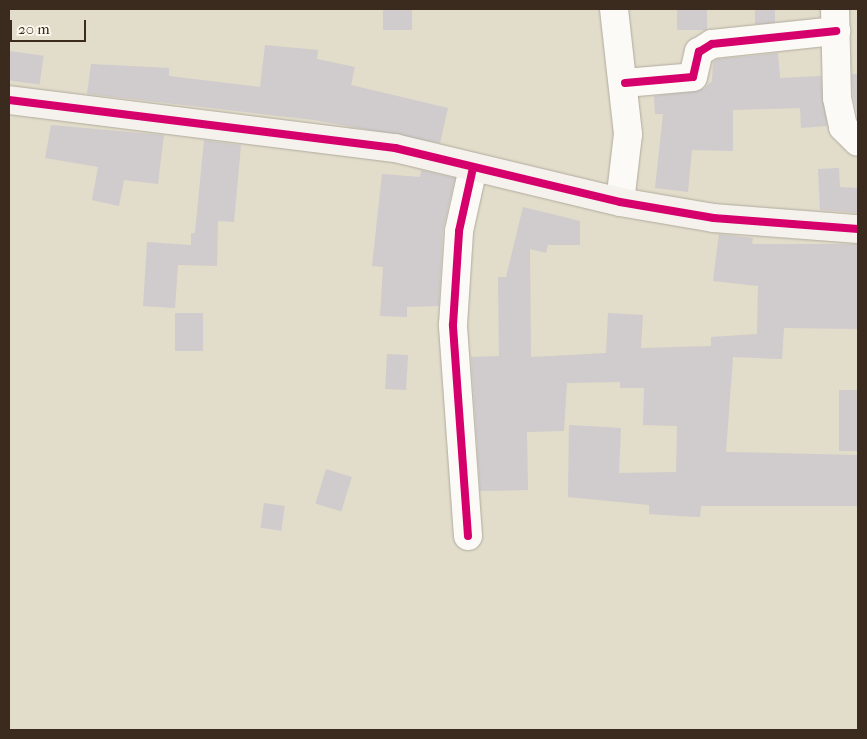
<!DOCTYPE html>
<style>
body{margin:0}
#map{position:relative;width:867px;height:739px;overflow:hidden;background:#e2dcca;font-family:"IM FELL French Canon",serif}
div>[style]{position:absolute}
.building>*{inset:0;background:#d0cbcc;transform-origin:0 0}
.roads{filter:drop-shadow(0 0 1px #b0ab9e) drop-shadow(0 0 1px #b0ab9e)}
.street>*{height:28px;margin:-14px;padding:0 14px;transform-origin:14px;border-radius:14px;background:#fbfaf7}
.secondary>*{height:28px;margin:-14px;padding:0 14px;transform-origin:14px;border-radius:14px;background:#f5f1ed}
.cycleway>*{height:8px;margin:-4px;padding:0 4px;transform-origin:4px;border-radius:4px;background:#d6006c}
span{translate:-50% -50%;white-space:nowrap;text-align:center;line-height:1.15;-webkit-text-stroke:4px #fbf7ec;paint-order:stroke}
.frame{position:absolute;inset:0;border:10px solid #3b2a1e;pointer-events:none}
.scale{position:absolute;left:10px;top:20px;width:76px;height:22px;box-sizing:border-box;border:2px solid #3b2a1e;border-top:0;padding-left:6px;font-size:15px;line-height:18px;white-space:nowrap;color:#3b2a1e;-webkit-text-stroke:4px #fbf7ec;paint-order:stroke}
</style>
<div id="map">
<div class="building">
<i style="left:383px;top:9px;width:29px;height:21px"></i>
<i style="left:677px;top:9px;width:30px;height:21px"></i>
<i style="left:755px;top:9px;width:20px;height:15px"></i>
<i style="clip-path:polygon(265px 45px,318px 50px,317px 59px,355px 67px,351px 85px,448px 108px,440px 143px,314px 120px,87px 94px,91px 64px,169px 68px,169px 76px,260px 87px)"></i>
<i style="left:9px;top:51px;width:35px;height:29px;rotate:8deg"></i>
<i style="clip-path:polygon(778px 53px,780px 78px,821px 76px,827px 126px,801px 128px,800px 108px,733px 110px,733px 151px,692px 150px,688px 192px,655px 188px,663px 114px,655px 114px,654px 96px,703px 89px,712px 81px,713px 62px,717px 59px)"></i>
<i style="clip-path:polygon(852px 74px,858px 74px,858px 118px,853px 96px)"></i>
<i style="clip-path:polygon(51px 125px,164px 135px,158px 184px,124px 180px,119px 206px,92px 200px,98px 167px,45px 158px)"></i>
<i style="clip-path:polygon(204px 140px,241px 145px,234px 222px,218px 221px,217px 266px,178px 265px,175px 308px,143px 306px,147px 242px,191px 245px,191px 233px,195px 233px)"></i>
<i style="clip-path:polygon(839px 168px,840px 187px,858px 188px,858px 213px,820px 210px,818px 169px)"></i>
<i style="clip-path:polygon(421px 170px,455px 178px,443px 230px,439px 306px,407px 307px,407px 317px,380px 316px,383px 267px,372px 266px,382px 174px,420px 177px)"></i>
<i style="clip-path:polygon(523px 207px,580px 221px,580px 245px,548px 245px,546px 253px,530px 249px,531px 357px,606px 353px,608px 313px,643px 315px,641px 348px,711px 346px,711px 337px,757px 334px,758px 286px,713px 281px,719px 234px,753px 238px,752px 244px,858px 244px,858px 329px,784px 328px,782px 359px,733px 357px,726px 452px,858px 455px,858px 506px,701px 506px,700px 517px,679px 516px,649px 514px,649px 505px,568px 497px,569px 425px,621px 428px,619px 473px,676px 472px,677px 426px,643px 425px,644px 388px,620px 388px,620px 382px,567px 383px,564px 431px,527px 432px,528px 490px,480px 491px,471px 357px,499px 356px,498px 277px,506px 277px)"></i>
<i style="left:175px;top:313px;width:28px;height:38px"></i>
<i style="left:387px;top:354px;width:21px;height:35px;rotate:3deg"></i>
<i style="left:839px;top:390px;width:19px;height:61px"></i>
<i style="left:326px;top:469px;width:27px;height:36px;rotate:17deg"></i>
<i style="left:264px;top:503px;width:21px;height:25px;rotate:8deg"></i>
</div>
<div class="roads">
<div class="street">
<i style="left:614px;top:9px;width:126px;rotate:83.6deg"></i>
<i style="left:628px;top:134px;width:68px;rotate:96.7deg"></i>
<i style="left:835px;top:9px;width:89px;rotate:88.7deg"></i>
<i style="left:837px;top:98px;width:30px;rotate:78deg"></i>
<i style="left:843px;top:127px;width:21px;rotate:45deg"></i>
<i style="left:625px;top:83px;width:68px;rotate:-5deg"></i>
<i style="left:693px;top:77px;width:26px;rotate:-77deg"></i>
<i style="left:699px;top:52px;width:15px;rotate:-32deg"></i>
<i style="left:712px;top:44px;width:125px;rotate:-6deg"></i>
<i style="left:468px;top:536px;width:212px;rotate:-94.1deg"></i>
<i style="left:453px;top:325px;width:94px;rotate:-86.3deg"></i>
<i style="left:459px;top:231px;width:65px;rotate:-77.5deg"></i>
</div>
<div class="secondary">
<i style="left:9px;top:100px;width:389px;rotate:7.1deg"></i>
<i style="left:395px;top:148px;width:231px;rotate:13.5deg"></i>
<i style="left:620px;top:202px;width:95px;rotate:9.7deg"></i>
<i style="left:714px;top:218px;width:144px;rotate:4.4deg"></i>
</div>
</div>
<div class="cycleway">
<i style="left:625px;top:83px;width:68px;rotate:-5deg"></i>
<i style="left:693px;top:77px;width:26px;rotate:-77deg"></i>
<i style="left:699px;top:52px;width:15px;rotate:-32deg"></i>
<i style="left:712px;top:44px;width:125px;rotate:-6deg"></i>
<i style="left:9px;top:100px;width:389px;rotate:7.1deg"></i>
<i style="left:395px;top:148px;width:231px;rotate:13.5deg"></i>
<i style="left:620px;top:202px;width:95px;rotate:9.7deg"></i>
<i style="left:714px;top:218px;width:144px;rotate:4.4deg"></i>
<i style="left:468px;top:536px;width:212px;rotate:-94.1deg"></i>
<i style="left:453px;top:325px;width:94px;rotate:-86.3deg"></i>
<i style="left:459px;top:231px;width:65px;rotate:-77.5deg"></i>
</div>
<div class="frame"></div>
<div class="scale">20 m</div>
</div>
